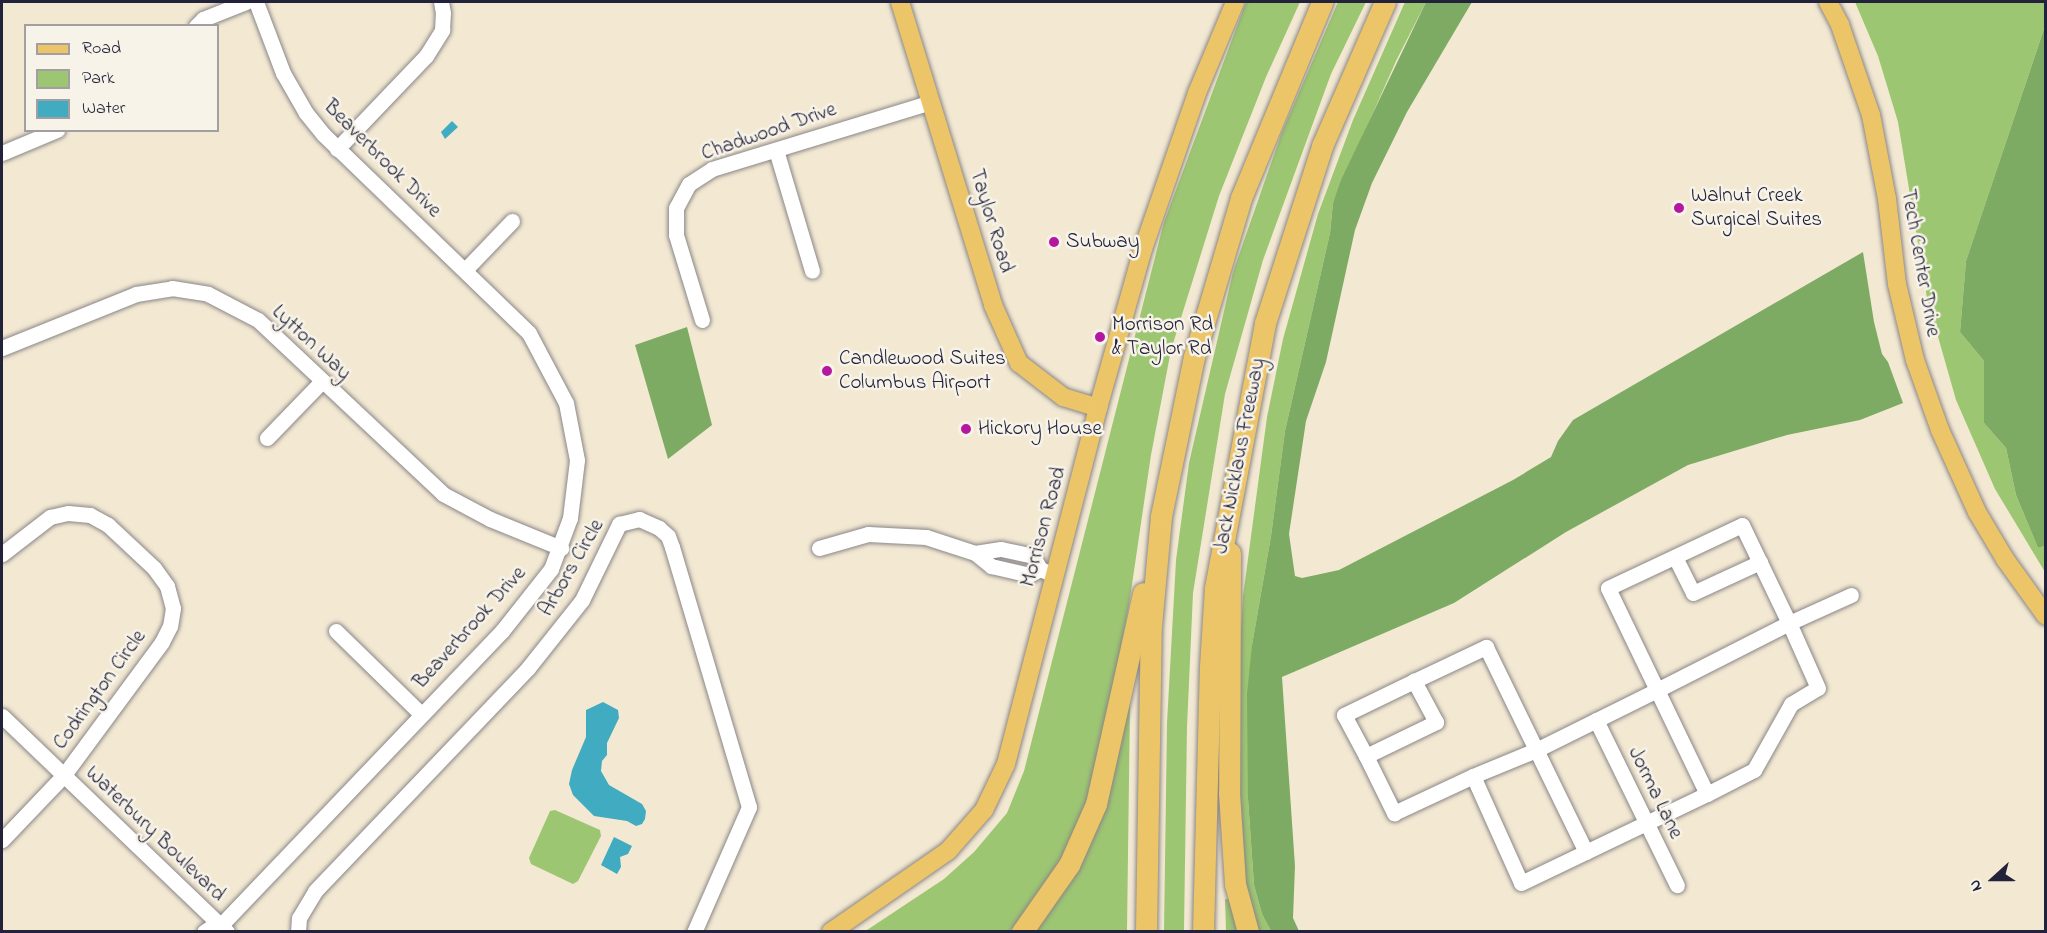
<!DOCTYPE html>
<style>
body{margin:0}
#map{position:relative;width:2047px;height:933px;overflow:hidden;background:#f3e9d3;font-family:"Indie Flower",sans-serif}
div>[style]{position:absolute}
.green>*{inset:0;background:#9dc672}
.forest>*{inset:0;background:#7eab64}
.water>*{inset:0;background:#41abc1}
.roads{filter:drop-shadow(0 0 2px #8a8687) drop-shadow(0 0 2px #8a8687)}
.minor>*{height:15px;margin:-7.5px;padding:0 7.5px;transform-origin:7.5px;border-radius:7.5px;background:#fff}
.major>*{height:18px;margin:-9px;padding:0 9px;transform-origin:9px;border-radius:9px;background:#edc569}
.highway>*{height:21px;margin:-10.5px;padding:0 10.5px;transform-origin:10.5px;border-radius:10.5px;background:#edc569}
.dots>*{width:16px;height:16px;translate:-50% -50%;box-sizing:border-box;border:3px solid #f7f3e8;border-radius:50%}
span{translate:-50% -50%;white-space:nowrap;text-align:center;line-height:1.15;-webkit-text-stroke:5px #f7f3e8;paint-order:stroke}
.street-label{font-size:21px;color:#22223b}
.poi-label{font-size:21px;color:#22223b}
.left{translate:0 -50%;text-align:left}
.frame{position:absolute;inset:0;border:3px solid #22223b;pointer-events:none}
.legend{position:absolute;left:24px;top:24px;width:195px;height:108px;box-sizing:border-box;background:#f7f3e8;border:2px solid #a29fa3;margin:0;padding:8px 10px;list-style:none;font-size:18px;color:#22223b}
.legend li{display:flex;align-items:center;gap:12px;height:30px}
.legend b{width:30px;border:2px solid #a29fa3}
.north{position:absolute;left:1963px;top:849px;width:60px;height:60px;-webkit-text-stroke:4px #f7f3e8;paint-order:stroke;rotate:249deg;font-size:16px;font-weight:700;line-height:24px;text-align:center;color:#22223b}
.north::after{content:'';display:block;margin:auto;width:21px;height:27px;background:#22223b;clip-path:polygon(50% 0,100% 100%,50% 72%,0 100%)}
</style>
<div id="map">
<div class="green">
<i style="clip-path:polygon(1246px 2px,1300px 2px,1266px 77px,1219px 196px,1171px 350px,1151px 455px,1129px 605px,1107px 723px,1086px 806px,1063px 860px,1033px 904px,1010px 931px,864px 932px,944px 879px,974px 852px,1007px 813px,1024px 771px,1164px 222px)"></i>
<i style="clip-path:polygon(1338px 2px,1366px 2px,1331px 74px,1263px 260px,1225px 394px,1193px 593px,1187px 727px,1184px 931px,1164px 931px,1167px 723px,1176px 560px,1189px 463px,1233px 272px,1282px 132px)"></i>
<i style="clip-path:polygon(1405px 2px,1426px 2px,1396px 61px,1333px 203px,1330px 233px,1285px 431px,1271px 536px,1252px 645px,1248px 799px,1254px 885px,1262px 914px,1271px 931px,1252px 932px,1239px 847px,1239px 666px,1243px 596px,1267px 417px,1283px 339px,1318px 214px,1353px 120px)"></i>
<i style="clip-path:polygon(1855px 2px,2045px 2px,2045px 26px,1966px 261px,1960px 332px,1984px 361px,1984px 423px,2006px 448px,2016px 495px,2038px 548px,2045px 545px,2045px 572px,1995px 489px,1956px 400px,1927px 298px,1898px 122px,1878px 56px)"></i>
<i style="clip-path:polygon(1130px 704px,1127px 931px,1028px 932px,1059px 891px,1124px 706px)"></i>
<i style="clip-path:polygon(555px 810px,600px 830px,601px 836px,578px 881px,573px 884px,531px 864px,529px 858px,550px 811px)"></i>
<i style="clip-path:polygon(1225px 899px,1230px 899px,1237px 931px,1226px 931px)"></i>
</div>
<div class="forest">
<i style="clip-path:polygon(1426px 2px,1472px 2px,1407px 112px,1372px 183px,1355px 230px,1326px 362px,1306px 421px,1289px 534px,1295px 576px,1302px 578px,1339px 570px,1513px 480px,1551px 457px,1558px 441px,1573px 420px,1863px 252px,1874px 322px,1882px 354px,1888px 362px,1903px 403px,1860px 420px,1787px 435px,1688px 465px,1566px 532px,1454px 603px,1282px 677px,1295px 866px,1293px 918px,1299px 931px,1271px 931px,1262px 914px,1254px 885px,1248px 799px,1247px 694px,1252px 645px,1271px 536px,1285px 431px,1330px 233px,1333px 203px,1341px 180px)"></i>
<i style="clip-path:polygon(2045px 26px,2046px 545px,2038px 548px,2016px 495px,2006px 448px,1984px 423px,1984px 361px,1960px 332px,1966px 261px)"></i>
<i style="clip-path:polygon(687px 327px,712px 425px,668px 459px,635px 345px)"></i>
</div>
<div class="water">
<i style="clip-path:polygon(452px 121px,458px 127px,445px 139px,441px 132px)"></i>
<i style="clip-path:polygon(603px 702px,618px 710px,619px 718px,607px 743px,607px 755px,602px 761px,601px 771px,609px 785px,642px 804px,646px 811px,645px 819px,642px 824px,636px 826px,627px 821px,594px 816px,573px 795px,569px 784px,572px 770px,586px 737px,586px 710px)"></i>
<i style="clip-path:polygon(614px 837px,632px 846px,628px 854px,620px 857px,621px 867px,617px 874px,601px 865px)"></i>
</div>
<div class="roads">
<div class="minor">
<i style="left:196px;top:26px;width:10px;rotate:-45deg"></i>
<i style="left:203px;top:19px;width:46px;rotate:-21.6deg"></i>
<i style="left:337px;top:149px;width:129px;rotate:-46.3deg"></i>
<i style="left:426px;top:56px;width:31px;rotate:-58deg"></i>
<i style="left:442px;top:30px;width:17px;rotate:-87deg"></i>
<i style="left:443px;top:13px;width:11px;rotate:-100deg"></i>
<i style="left:776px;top:150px;width:126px;rotate:73.4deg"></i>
<i style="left:2px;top:153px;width:60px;rotate:-22.7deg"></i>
<i style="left:465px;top:270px;width:68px;rotate:-46.2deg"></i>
<i style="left:702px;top:320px;width:89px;rotate:-107deg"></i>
<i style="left:676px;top:235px;width:27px;rotate:-90deg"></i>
<i style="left:676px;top:208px;width:27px;rotate:-62deg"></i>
<i style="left:689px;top:184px;width:27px;rotate:-33deg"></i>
<i style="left:712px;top:169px;width:229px;rotate:-17deg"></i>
<i style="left:2px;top:348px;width:144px;rotate:-21.9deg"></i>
<i style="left:136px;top:294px;width:36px;rotate:-9deg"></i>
<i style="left:172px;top:288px;width:36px;rotate:9deg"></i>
<i style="left:208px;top:294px;width:56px;rotate:27.5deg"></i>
<i style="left:258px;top:320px;width:254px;rotate:43.2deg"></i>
<i style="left:443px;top:494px;width:53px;rotate:28deg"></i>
<i style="left:490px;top:519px;width:77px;rotate:22.2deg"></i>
<i style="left:267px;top:438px;width:79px;rotate:-46deg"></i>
<i style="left:1742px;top:525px;width:109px;rotate:64.4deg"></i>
<i style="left:1789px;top:623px;width:148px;rotate:153.1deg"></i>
<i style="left:1657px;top:690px;width:113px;rotate:-115.7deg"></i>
<i style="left:1608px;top:588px;width:148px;rotate:-25.2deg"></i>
<i style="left:819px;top:548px;width:51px;rotate:-15.9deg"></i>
<i style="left:868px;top:534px;width:58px;rotate:3deg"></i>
<i style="left:926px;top:537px;width:52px;rotate:18.1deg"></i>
<i style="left:975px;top:553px;width:21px;rotate:39deg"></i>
<i style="left:991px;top:566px;width:39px;rotate:13deg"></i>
<i style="left:1029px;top:575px;width:13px;rotate:-29deg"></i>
<i style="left:975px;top:553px;width:26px;rotate:-9deg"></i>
<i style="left:1001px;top:549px;width:33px;rotate:12deg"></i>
<i style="left:1033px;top:556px;width:15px;rotate:62deg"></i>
<i style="left:1040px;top:569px;width:8px;rotate:23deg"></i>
<i style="left:2px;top:554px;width:61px;rotate:-37.6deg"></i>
<i style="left:50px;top:517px;width:18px;rotate:-13deg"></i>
<i style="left:68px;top:513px;width:22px;rotate:5deg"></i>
<i style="left:90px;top:515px;width:21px;rotate:29deg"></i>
<i style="left:108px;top:525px;width:63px;rotate:43.1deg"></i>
<i style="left:154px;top:568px;width:22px;rotate:54deg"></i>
<i style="left:167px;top:586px;width:23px;rotate:75deg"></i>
<i style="left:173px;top:608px;width:18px;rotate:99deg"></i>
<i style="left:170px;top:626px;width:18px;rotate:117deg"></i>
<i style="left:162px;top:642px;width:165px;rotate:126.4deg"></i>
<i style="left:64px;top:775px;width:90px;rotate:133.6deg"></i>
<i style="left:1675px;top:557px;width:40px;rotate:63.4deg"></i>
<i style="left:1693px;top:593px;width:74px;rotate:-24.8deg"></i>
<i style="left:336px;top:631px;width:119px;rotate:44.3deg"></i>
<i style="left:1414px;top:681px;width:78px;rotate:154.1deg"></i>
<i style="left:1344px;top:715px;width:47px;rotate:61.8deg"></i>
<i style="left:1366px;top:756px;width:78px;rotate:-25.9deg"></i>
<i style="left:1436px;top:722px;width:47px;rotate:-118.2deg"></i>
<i style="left:1414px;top:681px;width:80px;rotate:-25.3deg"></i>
<i style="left:1486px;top:647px;width:228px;rotate:64deg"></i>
<i style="left:2px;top:716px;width:312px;rotate:43.8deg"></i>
<i style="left:1596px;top:720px;width:184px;rotate:63.9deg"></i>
<i style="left:1366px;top:756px;width:64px;rotate:63.8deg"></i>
<i style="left:1394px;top:813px;width:87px;rotate:-25.1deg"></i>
<i style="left:1707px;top:794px;width:115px;rotate:-115.7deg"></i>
<i style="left:1657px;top:690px;width:135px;rotate:153.6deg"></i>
<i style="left:1536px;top:750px;width:68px;rotate:157.6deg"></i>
<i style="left:1473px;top:776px;width:117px;rotate:65.8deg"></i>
<i style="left:1521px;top:883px;width:206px;rotate:-25.6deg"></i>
<i style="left:1707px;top:794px;width:53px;rotate:-27.1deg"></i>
<i style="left:1754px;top:770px;width:76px;rotate:-60.7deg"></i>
<i style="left:1791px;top:704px;width:31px;rotate:-31deg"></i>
<i style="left:1818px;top:688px;width:71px;rotate:-114deg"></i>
<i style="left:1789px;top:623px;width:68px;rotate:-24.3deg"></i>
<i style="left:221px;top:925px;width:407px;rotate:-46.3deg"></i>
<i style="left:502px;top:631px;width:79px;rotate:-51.7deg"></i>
<i style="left:551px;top:569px;width:54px;rotate:-69.6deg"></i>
<i style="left:570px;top:518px;width:58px;rotate:-83.1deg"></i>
<i style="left:577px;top:460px;width:58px;rotate:-100.9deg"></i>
<i style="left:566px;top:403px;width:79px;rotate:-117.9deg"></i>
<i style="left:529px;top:333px;width:286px;rotate:-136deg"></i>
<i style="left:323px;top:134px;width:27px;rotate:-129deg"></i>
<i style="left:306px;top:113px;width:46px;rotate:-119.9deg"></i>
<i style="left:283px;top:73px;width:76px;rotate:-110.8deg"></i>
<i style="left:204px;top:932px;width:16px;rotate:-35deg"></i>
<i style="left:298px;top:932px;width:14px;rotate:-86deg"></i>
<i style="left:299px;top:918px;width:31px;rotate:-59deg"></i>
<i style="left:315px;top:891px;width:308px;rotate:-46.3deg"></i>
<i style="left:528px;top:668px;width:87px;rotate:-51.5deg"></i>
<i style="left:582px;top:600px;width:85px;rotate:-64deg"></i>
<i style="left:619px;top:524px;width:21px;rotate:-14deg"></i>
<i style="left:639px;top:519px;width:22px;rotate:24deg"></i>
<i style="left:659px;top:528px;width:12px;rotate:42deg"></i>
<i style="left:668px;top:536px;width:12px;rotate:70deg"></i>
<i style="left:672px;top:547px;width:271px;rotate:73.5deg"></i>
<i style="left:749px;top:807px;width:137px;rotate:113.7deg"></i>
</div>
<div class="major">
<i style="left:900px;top:2px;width:317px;rotate:72.9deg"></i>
<i style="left:993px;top:305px;width:64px;rotate:65.9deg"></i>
<i style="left:1019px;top:363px;width:56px;rotate:37.7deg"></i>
<i style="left:1063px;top:397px;width:37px;rotate:17deg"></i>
<i style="left:1828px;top:2px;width:26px;rotate:62deg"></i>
<i style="left:1840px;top:25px;width:95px;rotate:71deg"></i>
<i style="left:1871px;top:115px;width:86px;rotate:79.2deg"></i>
<i style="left:1887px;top:199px;width:86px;rotate:83.3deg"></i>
<i style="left:1897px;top:284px;width:78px;rotate:76.7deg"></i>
<i style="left:1915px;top:360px;width:74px;rotate:70.3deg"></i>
<i style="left:1940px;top:430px;width:90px;rotate:65.7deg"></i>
<i style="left:1977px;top:512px;width:55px;rotate:59.2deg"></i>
<i style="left:2005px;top:559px;width:70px;rotate:54.3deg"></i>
<i style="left:831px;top:932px;width:142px;rotate:-34.7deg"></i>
<i style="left:948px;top:851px;width:55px;rotate:-48.7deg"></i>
<i style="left:984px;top:810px;width:51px;rotate:-64.4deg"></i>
<i style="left:1006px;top:764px;width:368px;rotate:-75.5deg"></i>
<i style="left:1098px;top:408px;width:165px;rotate:-74.2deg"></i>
<i style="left:1143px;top:249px;width:165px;rotate:-70.9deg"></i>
<i style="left:1197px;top:93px;width:99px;rotate:-67.3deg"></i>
</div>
<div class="highway">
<i style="left:1230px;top:553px;width:240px;rotate:90.2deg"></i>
<i style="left:1229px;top:793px;width:91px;rotate:86.2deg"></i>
<i style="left:1235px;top:884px;width:50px;rotate:74.8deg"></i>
<i style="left:1022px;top:932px;width:82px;rotate:-55deg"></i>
<i style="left:1069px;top:865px;width:67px;rotate:-66.1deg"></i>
<i style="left:1096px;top:804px;width:216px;rotate:-77.4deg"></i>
<i style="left:1146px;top:932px;width:306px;rotate:-89.1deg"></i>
<i style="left:1151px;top:626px;width:110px;rotate:-84.8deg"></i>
<i style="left:1161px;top:516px;width:162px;rotate:-78.3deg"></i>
<i style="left:1194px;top:357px;width:166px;rotate:-73.5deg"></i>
<i style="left:1241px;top:198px;width:212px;rotate:-67.5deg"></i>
<i style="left:1203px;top:932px;width:265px;rotate:-88.5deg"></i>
<i style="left:1210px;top:667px;width:79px;rotate:-86.4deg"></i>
<i style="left:1215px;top:588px;width:270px;rotate:-79.3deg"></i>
<i style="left:1265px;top:323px;width:186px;rotate:-72.1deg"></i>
<i style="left:1322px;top:146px;width:157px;rotate:-66.4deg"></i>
</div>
</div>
<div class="dots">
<i style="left:1679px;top:208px;background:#b5179e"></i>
<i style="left:1054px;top:242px;background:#b5179e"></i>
<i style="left:1100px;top:337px;background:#b5179e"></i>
<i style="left:827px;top:371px;background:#b5179e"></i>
<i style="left:966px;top:429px;background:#b5179e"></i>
</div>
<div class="street-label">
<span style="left:769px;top:132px;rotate:-19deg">Chadwood Drive</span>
<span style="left:382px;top:159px;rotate:45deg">Beaverbrook Drive</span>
<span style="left:991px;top:221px;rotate:73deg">Taylor Road</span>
<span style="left:1920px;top:263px;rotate:80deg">Tech Center Drive</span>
<span style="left:311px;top:343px;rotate:43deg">Lytton Way</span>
<span style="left:1240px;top:456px;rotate:-79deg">Jack Nicklaus Freeway</span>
<span style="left:1044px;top:527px;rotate:-75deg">Morrison Road</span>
<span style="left:572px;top:568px;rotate:-60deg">Arbors Circle</span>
<span style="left:470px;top:628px;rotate:-48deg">Beaverbrook Drive</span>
<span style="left:100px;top:690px;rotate:-54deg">Codrington Circle</span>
<span style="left:1655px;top:793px;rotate:64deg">Jorma Lane</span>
<span style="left:155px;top:834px;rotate:44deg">Waterbury Boulevard</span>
</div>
<div class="poi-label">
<span class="left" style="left:1691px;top:208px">Walnut Creek<br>Surgical Suites</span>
<span class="left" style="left:1066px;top:242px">Subway</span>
<span class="left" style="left:1112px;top:337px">Morrison Rd<br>&amp; Taylor Rd</span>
<span class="left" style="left:839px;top:371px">Candlewood Suites<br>Columbus Airport</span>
<span class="left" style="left:978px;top:429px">Hickory House</span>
</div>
<div class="frame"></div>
<ul class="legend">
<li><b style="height:8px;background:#edc569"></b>Road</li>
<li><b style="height:16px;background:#9dc672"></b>Park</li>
<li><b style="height:16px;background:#41abc1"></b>Water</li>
</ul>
<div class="north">N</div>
</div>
